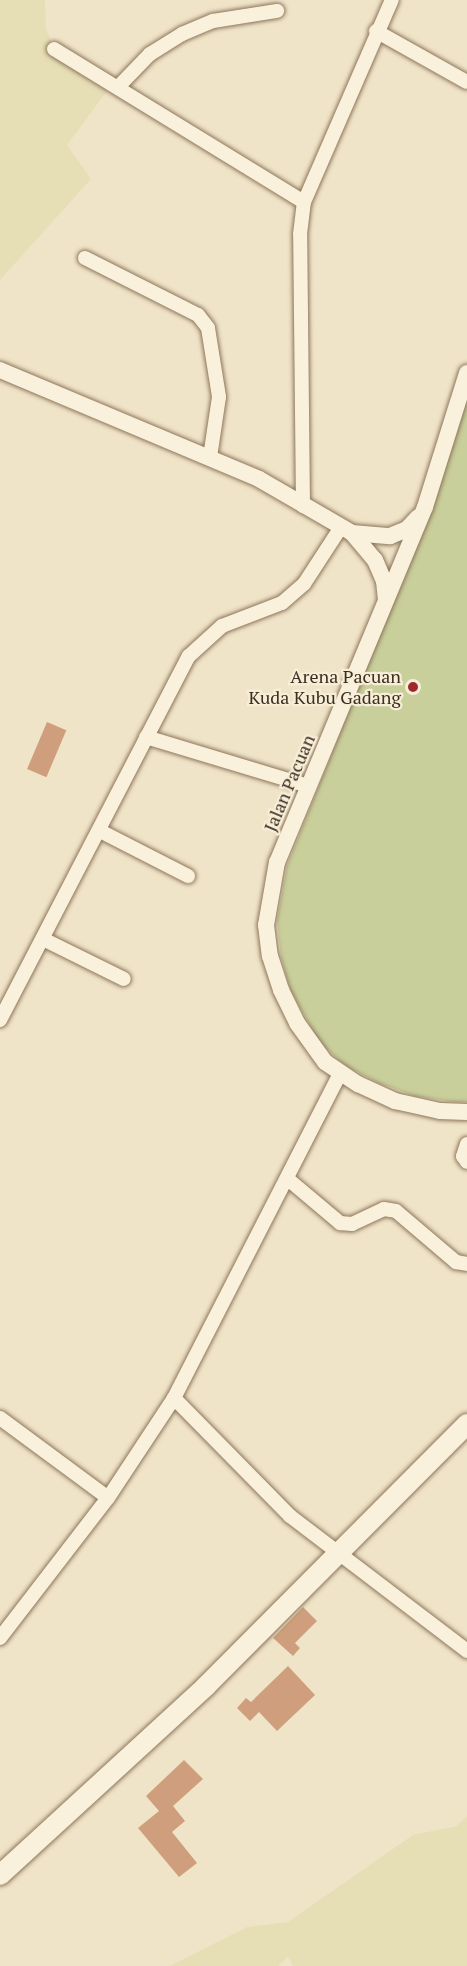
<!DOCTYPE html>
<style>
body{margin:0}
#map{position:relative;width:467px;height:1966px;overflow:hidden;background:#f0e4c8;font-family:"PT Serif",serif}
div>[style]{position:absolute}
.farmland>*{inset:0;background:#e6deb5}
.green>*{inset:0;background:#c9cf9b}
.building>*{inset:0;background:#cf9f7d;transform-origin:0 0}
.roads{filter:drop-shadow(0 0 2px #8d765c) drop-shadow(0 0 2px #8d765c)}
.minor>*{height:14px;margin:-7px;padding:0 7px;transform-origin:7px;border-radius:7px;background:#faf1dc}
.tertiary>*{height:16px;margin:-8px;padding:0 8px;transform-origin:8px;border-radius:8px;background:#faf1dc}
.secondary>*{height:20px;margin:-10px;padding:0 10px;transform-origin:10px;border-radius:10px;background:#faf1dc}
.dots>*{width:16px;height:16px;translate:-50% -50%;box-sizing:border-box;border:3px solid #f7eed8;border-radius:50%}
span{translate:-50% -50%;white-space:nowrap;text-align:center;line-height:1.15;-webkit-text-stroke:4.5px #f7eed8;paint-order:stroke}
.poi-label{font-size:18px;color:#3d2e20}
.right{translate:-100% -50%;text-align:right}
.street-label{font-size:18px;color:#3d2e20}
</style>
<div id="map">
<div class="farmland">
<i style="clip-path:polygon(0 0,45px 0,46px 29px,54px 49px,107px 91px,67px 145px,91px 179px,0 280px)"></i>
<i style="clip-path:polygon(467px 1816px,467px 1966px,293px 1966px,288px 1957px,278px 1966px,170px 1966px,247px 1927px,288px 1922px,413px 1835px,457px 1826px)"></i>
</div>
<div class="green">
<i style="clip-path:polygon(467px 396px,467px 1102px,454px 1102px,415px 1096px,379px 1083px,346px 1066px,320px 1043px,291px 991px,281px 957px,277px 921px,287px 866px,430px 509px)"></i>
</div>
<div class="building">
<i style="left:47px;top:722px;width:21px;height:51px;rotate:23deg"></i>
<i style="clip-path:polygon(303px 1607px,317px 1621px,295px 1643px,300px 1648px,293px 1656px,273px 1638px)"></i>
<i style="clip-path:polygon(288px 1666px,315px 1695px,277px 1731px,259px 1712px,250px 1721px,237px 1708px,246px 1698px,251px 1702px)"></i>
<i style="clip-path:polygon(184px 1760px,203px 1779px,173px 1806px,185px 1821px,172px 1832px,197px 1863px,179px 1877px,138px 1828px,159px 1811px,146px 1796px)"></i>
</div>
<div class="roads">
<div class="minor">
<i style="left:376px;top:31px;width:104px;rotate:29.3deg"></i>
<i style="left:54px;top:49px;width:293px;rotate:31.5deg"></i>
<i style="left:118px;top:87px;width:46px;rotate:-45.9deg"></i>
<i style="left:150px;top:54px;width:38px;rotate:-32deg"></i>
<i style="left:182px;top:34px;width:34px;rotate:-23deg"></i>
<i style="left:213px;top:21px;width:65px;rotate:-8.9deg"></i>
<i style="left:85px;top:258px;width:127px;rotate:26.8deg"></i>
<i style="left:198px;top:315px;width:16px;rotate:52deg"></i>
<i style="left:208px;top:328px;width:70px;rotate:80.9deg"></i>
<i style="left:219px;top:397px;width:61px;rotate:98.5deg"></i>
<i style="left:303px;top:506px;width:272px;rotate:-90.6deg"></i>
<i style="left:300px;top:234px;width:32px;rotate:-83deg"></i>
<i style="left:304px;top:202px;width:220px;rotate:-66.5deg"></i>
<i style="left:146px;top:737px;width:169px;rotate:16.8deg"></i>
<i style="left:100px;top:831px;width:99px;rotate:27.1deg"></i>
<i style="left:43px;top:939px;width:90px;rotate:26.3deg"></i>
<i style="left:0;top:1020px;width:410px;rotate:-62.6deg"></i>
<i style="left:189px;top:656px;width:45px;rotate:-42.3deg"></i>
<i style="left:222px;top:626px;width:64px;rotate:-21deg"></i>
<i style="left:282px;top:603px;width:29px;rotate:-41deg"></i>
<i style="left:304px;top:584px;width:68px;rotate:-57deg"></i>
<i style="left:467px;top:1144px;width:13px;rotate:108deg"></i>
<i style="left:463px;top:1156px;width:7px;rotate:56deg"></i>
<i style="left:289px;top:1180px;width:67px;rotate:40.1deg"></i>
<i style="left:340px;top:1223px;width:12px;rotate:5deg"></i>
<i style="left:352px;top:1224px;width:35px;rotate:-25deg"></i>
<i style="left:384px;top:1209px;width:12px;rotate:9deg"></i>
<i style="left:396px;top:1211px;width:79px;rotate:40.4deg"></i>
<i style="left:456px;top:1262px;width:11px;rotate:10deg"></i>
<i style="left:174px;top:1398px;width:165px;rotate:45.5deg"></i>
<i style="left:290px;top:1516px;width:223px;rotate:37.3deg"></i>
<i style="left:0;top:1418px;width:134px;rotate:36.5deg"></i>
<i style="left:108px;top:1498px;width:120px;rotate:-56.6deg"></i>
<i style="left:174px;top:1398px;width:364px;rotate:-62.9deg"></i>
<i style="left:0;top:1638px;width:177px;rotate:-52.4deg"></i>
</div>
<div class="tertiary">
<i style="left:0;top:370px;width:281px;rotate:22.8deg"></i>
<i style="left:259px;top:479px;width:108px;rotate:30.1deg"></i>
<i style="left:352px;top:533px;width:38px;rotate:5deg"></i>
<i style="left:390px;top:536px;width:18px;rotate:-22deg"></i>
<i style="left:407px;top:529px;width:16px;rotate:-47deg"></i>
<i style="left:467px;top:373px;width:140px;rotate:107.4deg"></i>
<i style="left:425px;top:507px;width:385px;rotate:112.6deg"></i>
<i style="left:277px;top:862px;width:64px;rotate:99.9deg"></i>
<i style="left:266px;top:925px;width:31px;rotate:83deg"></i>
<i style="left:270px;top:956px;width:36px;rotate:72deg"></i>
<i style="left:281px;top:990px;width:37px;rotate:64deg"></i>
<i style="left:297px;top:1023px;width:48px;rotate:54.3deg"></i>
<i style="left:325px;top:1062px;width:40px;rotate:34deg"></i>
<i style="left:358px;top:1084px;width:41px;rotate:24.7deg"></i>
<i style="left:395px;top:1101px;width:46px;rotate:12.5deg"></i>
<i style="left:440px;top:1111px;width:27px;rotate:2deg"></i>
<i style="left:353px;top:534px;width:34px;rotate:50deg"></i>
<i style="left:375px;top:560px;width:23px;rotate:67deg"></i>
<i style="left:384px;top:581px;width:19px;rotate:84deg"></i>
</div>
<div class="secondary">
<i style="left:0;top:1875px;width:280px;rotate:-42.5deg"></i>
<i style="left:206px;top:1686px;width:370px;rotate:-45.1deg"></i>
</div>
</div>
<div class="dots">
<i style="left:413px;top:687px;background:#9e2a2b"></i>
</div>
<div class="poi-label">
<span class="right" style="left:401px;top:687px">Arena Pacuan<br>Kuda Kubu Gadang</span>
</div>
<div class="street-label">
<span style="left:289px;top:783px;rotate:-67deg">Jalan Pacuan</span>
</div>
</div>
